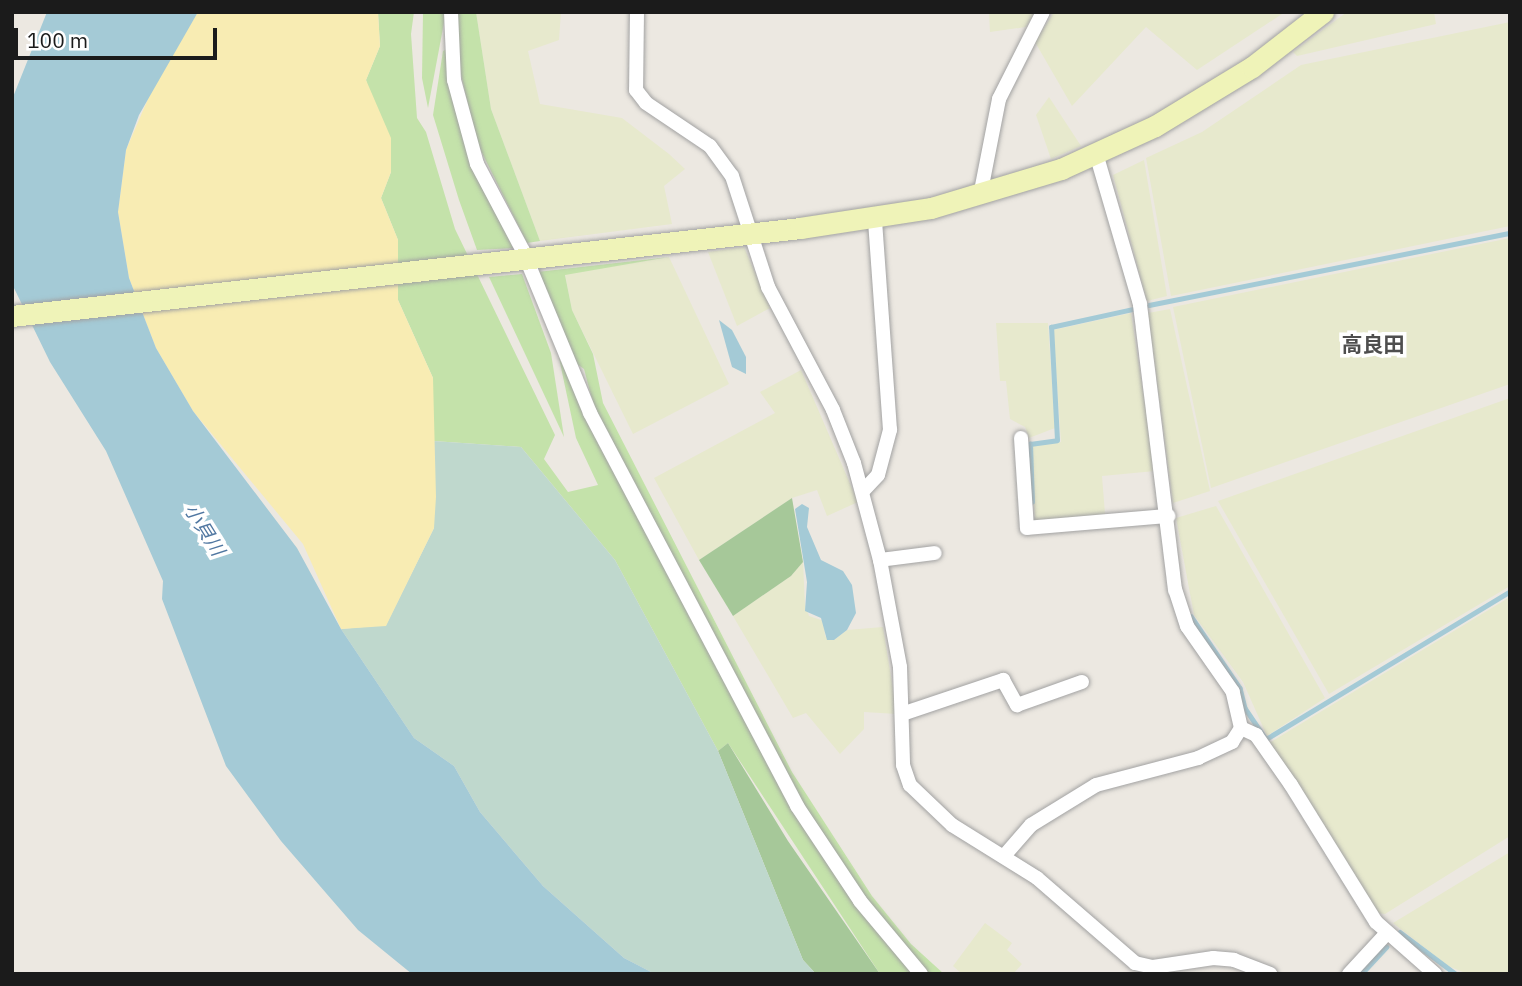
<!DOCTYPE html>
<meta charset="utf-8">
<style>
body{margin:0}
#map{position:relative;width:1522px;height:986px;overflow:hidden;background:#ece8e1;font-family:"IBM Plex Sans","Noto Sans JP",sans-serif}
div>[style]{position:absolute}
.farmland>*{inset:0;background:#e7e9cd}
.grass>*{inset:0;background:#c4e2aa}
.forest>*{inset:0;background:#a6c899}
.wetland>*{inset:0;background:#bfd8cd}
.sand>*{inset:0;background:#f8ecb3}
.water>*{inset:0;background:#a4cad6}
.stream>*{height:4.5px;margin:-2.25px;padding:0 2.25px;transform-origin:2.25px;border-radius:2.25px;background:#a4cad6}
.roads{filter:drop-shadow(0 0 2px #a2a2a2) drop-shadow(0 0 2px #a2a2a2)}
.street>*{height:14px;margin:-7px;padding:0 7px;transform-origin:7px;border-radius:7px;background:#fff}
.secondary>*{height:21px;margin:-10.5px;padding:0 10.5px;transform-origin:10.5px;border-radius:10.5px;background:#eff3b8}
span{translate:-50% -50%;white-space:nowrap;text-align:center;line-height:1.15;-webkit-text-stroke:7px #fff;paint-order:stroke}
.water-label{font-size:19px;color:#5077a1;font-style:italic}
.quarter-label{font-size:21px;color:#4e4e4e;font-weight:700}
.frame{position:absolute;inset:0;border:14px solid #1b1b1b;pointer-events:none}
.scale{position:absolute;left:14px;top:28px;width:203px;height:32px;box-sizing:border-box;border:4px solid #1b1b1b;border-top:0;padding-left:9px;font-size:21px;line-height:24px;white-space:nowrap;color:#1b1b1b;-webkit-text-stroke:5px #fff;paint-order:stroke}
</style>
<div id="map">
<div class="farmland">
<i style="clip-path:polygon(476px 12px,561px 12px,559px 40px,528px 51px,540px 104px,622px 118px,669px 154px,685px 169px,664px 186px,672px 224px,540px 241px,491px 109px)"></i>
<i style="clip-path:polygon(989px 12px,1035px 12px,1026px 27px,990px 32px)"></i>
<i style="clip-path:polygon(1054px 12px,1285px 12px,1197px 70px,1146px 27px,1072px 106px,1035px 42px)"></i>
<i style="clip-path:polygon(1347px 12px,1434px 12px,1436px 24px,1297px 56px,1293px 52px)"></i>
<i style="clip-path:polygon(1510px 22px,1510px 226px,1171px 296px,1146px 158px,1202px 132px,1301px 65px)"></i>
<i style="clip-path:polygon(1049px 97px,1081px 146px,1051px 159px,1036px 115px)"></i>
<i style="clip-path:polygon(1144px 160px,1167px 296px,1147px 301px,1113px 175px)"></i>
<i style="clip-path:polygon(1510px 238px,1510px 384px,1211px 488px,1173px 307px)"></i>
<i style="clip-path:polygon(744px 247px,770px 308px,737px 326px,708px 252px)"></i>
<i style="clip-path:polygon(669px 257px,729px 384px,633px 434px,572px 310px,565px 274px)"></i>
<i style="clip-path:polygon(1170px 309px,1210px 491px,1173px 503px,1148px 313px)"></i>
<i style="clip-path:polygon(1131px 313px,1155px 471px,1102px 476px,1105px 514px,1035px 522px,1031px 445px,1061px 442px,1053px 330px)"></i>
<i style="clip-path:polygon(996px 323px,1048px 323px,1055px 428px,1029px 438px,1025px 427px,1010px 419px,1006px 381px,1000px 381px)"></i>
<i style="clip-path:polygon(801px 370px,858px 502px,827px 516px,817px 490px,792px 498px,699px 560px,654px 478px,775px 413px,760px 392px)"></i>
<i style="clip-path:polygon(1510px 398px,1510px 586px,1329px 694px,1218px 501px)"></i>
<i style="clip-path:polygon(1216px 506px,1325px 698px,1267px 736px,1243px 682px,1194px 615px,1176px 518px)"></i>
<i style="clip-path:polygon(803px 562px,805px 605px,809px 616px,824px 621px,825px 636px,834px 640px,847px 630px,883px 627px,897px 714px,864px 712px,864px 729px,840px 754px,806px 713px,793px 718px,733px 616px,791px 576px)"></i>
<i style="clip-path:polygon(1510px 597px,1510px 836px,1385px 914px,1376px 913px,1269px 743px)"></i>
<i style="clip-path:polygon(1510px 852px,1510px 974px,1468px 974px,1448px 966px,1393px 923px)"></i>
<i style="clip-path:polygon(985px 923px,1012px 943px,1007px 950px,1022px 964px,1013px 974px,962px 974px,953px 966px)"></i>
</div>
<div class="grass">
<i style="clip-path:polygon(378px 12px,414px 12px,411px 34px,417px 118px,426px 132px,455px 229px,555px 435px,544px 459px,568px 492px,598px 485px,576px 438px,559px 358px,750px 730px,915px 974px,880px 974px,728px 743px,718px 751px,615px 560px,521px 447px,433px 441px,433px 378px,398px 300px,398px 240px,381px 198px,391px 172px,366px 80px,380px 46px)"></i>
<i style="clip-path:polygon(423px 12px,446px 12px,428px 108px,422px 78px)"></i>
<i style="clip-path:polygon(455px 12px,476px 12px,491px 109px,540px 241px,527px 243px,476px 141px,456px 52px)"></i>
<i style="clip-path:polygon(447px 49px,487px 196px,513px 248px,477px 250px,459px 200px,433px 115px,443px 51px)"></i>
<i style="clip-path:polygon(669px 257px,565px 275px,572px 310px,593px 354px,603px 403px,792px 772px,872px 896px,911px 944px,944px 974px,929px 974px,900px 946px,818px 832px,594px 407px,584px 369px,570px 359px,537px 272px)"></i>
<i style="clip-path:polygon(522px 274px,551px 353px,564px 437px,489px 277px)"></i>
</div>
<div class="forest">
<i style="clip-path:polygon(792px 498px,803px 562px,791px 576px,733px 616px,699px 560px)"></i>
<i style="clip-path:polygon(728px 743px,788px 841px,880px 974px,816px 974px,803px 960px,718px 751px)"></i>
</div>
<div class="wetland">
<i style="clip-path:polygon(433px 441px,521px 447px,615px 560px,718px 751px,803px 960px,816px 974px,655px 974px,624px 958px,543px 886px,480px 812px,454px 766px,414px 738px,341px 629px,386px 625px,434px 528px)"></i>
</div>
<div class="sand">
<i style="clip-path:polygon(198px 12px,378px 12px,380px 46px,366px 80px,391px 138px,391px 172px,381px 198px,398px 240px,398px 300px,433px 378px,436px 497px,434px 528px,386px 626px,341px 629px,303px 544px,193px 411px,156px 348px,129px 278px,118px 212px,126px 150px,154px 85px)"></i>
</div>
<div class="water">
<i style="clip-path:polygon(47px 12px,198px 12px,139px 115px,126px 150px,118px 212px,129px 278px,156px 348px,193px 411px,297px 548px,341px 629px,414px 738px,454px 766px,480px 812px,543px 886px,624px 958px,655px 974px,412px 974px,358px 930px,281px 841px,226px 766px,162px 599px,163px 581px,106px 451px,50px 362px,13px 286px,13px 97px)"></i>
<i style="clip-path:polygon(719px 320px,732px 330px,746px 357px,746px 374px,732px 367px)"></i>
<i style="clip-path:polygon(802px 504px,809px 508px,807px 527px,821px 560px,843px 571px,852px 585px,856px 613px,847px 630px,834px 640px,827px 640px,821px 618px,805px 611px,807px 582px,795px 509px)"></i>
</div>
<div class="stream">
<i style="left:1149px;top:305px;width:368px;rotate:-11.3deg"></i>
<i style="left:1032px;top:502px;width:58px;rotate:-92deg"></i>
<i style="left:1030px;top:444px;width:27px;rotate:-8deg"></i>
<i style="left:1057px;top:440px;width:113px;rotate:-93deg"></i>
<i style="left:1051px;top:327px;width:84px;rotate:-12.4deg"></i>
<i style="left:1191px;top:616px;width:87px;rotate:55.8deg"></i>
<i style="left:1240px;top:688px;width:21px;rotate:76deg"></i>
<i style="left:1245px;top:708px;width:37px;rotate:56deg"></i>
<i style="left:1266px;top:739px;width:285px;rotate:-31.2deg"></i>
<i style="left:1400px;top:932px;width:70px;rotate:36.9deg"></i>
<i style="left:1361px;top:974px;width:37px;rotate:-47deg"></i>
</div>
<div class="roads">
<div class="street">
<i style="left:451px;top:12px;width:68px;rotate:87.5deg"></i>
<i style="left:454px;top:80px;width:87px;rotate:74.7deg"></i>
<i style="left:477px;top:164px;width:98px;rotate:62.1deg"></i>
<i style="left:523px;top:251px;width:175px;rotate:67.5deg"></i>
<i style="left:590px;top:413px;width:444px;rotate:62.2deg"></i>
<i style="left:797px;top:806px;width:114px;rotate:56.4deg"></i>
<i style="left:860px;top:901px;width:95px;rotate:50.1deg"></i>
<i style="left:637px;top:12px;width:78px;rotate:90.7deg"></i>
<i style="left:636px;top:90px;width:16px;rotate:52deg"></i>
<i style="left:646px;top:103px;width:77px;rotate:33.9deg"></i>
<i style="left:710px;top:146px;width:37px;rotate:54deg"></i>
<i style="left:732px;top:176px;width:117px;rotate:72deg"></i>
<i style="left:768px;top:287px;width:139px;rotate:62.1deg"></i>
<i style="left:833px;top:410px;width:57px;rotate:68.4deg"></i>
<i style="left:854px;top:463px;width:100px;rotate:75deg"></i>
<i style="left:880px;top:560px;width:109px;rotate:79.4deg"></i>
<i style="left:900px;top:667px;width:98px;rotate:88.2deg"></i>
<i style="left:903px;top:765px;width:21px;rotate:71deg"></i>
<i style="left:910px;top:785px;width:58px;rotate:43.6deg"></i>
<i style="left:952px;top:825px;width:100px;rotate:31.9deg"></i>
<i style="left:1037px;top:878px;width:130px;rotate:40.9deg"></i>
<i style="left:1135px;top:963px;width:18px;rotate:13deg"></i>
<i style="left:1153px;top:967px;width:61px;rotate:-8.5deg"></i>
<i style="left:1213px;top:958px;width:21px;rotate:5deg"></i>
<i style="left:1234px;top:960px;width:39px;rotate:21deg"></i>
<i style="left:980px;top:196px;width:99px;rotate:-78.9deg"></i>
<i style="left:999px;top:99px;width:97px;rotate:-63.2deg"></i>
<i style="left:1021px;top:438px;width:90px;rotate:86.2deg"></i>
<i style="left:1027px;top:528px;width:142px;rotate:-4.9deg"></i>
<i style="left:863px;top:491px;width:22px;rotate:-47deg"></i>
<i style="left:878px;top:475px;width:47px;rotate:-75.1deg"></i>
<i style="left:890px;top:430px;width:212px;rotate:-94.1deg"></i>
<i style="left:880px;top:560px;width:55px;rotate:-7.3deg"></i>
<i style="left:902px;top:714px;width:107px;rotate:-18.6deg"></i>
<i style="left:1003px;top:680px;width:29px;rotate:61deg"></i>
<i style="left:1017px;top:705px;width:69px;rotate:-19.5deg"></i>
<i style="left:1241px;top:728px;width:17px;rotate:25deg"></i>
<i style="left:1256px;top:735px;width:61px;rotate:55deg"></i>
<i style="left:1291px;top:785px;width:161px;rotate:58.2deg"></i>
<i style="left:1376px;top:922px;width:79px;rotate:41.4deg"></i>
<i style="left:1004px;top:856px;width:41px;rotate:-48.9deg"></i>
<i style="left:1031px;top:825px;width:76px;rotate:-31.6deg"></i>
<i style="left:1096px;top:785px;width:106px;rotate:-14.8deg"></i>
<i style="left:1198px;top:758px;width:38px;rotate:-25deg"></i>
<i style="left:1232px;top:742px;width:17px;rotate:-57deg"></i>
<i style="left:1241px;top:728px;width:37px;rotate:-103deg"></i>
<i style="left:1233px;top:692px;width:80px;rotate:-124.9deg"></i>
<i style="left:1187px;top:626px;width:38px;rotate:-108deg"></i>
<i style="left:1175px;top:590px;width:288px;rotate:-97deg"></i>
<i style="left:1140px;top:304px;width:156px;rotate:-106.3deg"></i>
<i style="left:1349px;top:974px;width:54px;rotate:-47.2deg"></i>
</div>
<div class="secondary">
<i style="left:12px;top:316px;width:793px;rotate:-6.37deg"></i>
<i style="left:800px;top:228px;width:133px;rotate:-8.7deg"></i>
<i style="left:931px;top:208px;width:136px;rotate:-16.7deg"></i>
<i style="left:1061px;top:169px;width:103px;rotate:-24.6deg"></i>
<i style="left:1155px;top:126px;width:114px;rotate:-31.3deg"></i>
<i style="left:1252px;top:67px;width:90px;rotate:-37.8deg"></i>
</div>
</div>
<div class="water-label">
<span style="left:204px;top:530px;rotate:58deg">小貝川</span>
</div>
<div class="quarter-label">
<span style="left:1373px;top:344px">高良田</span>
</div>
<div class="frame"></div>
<div class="scale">100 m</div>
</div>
